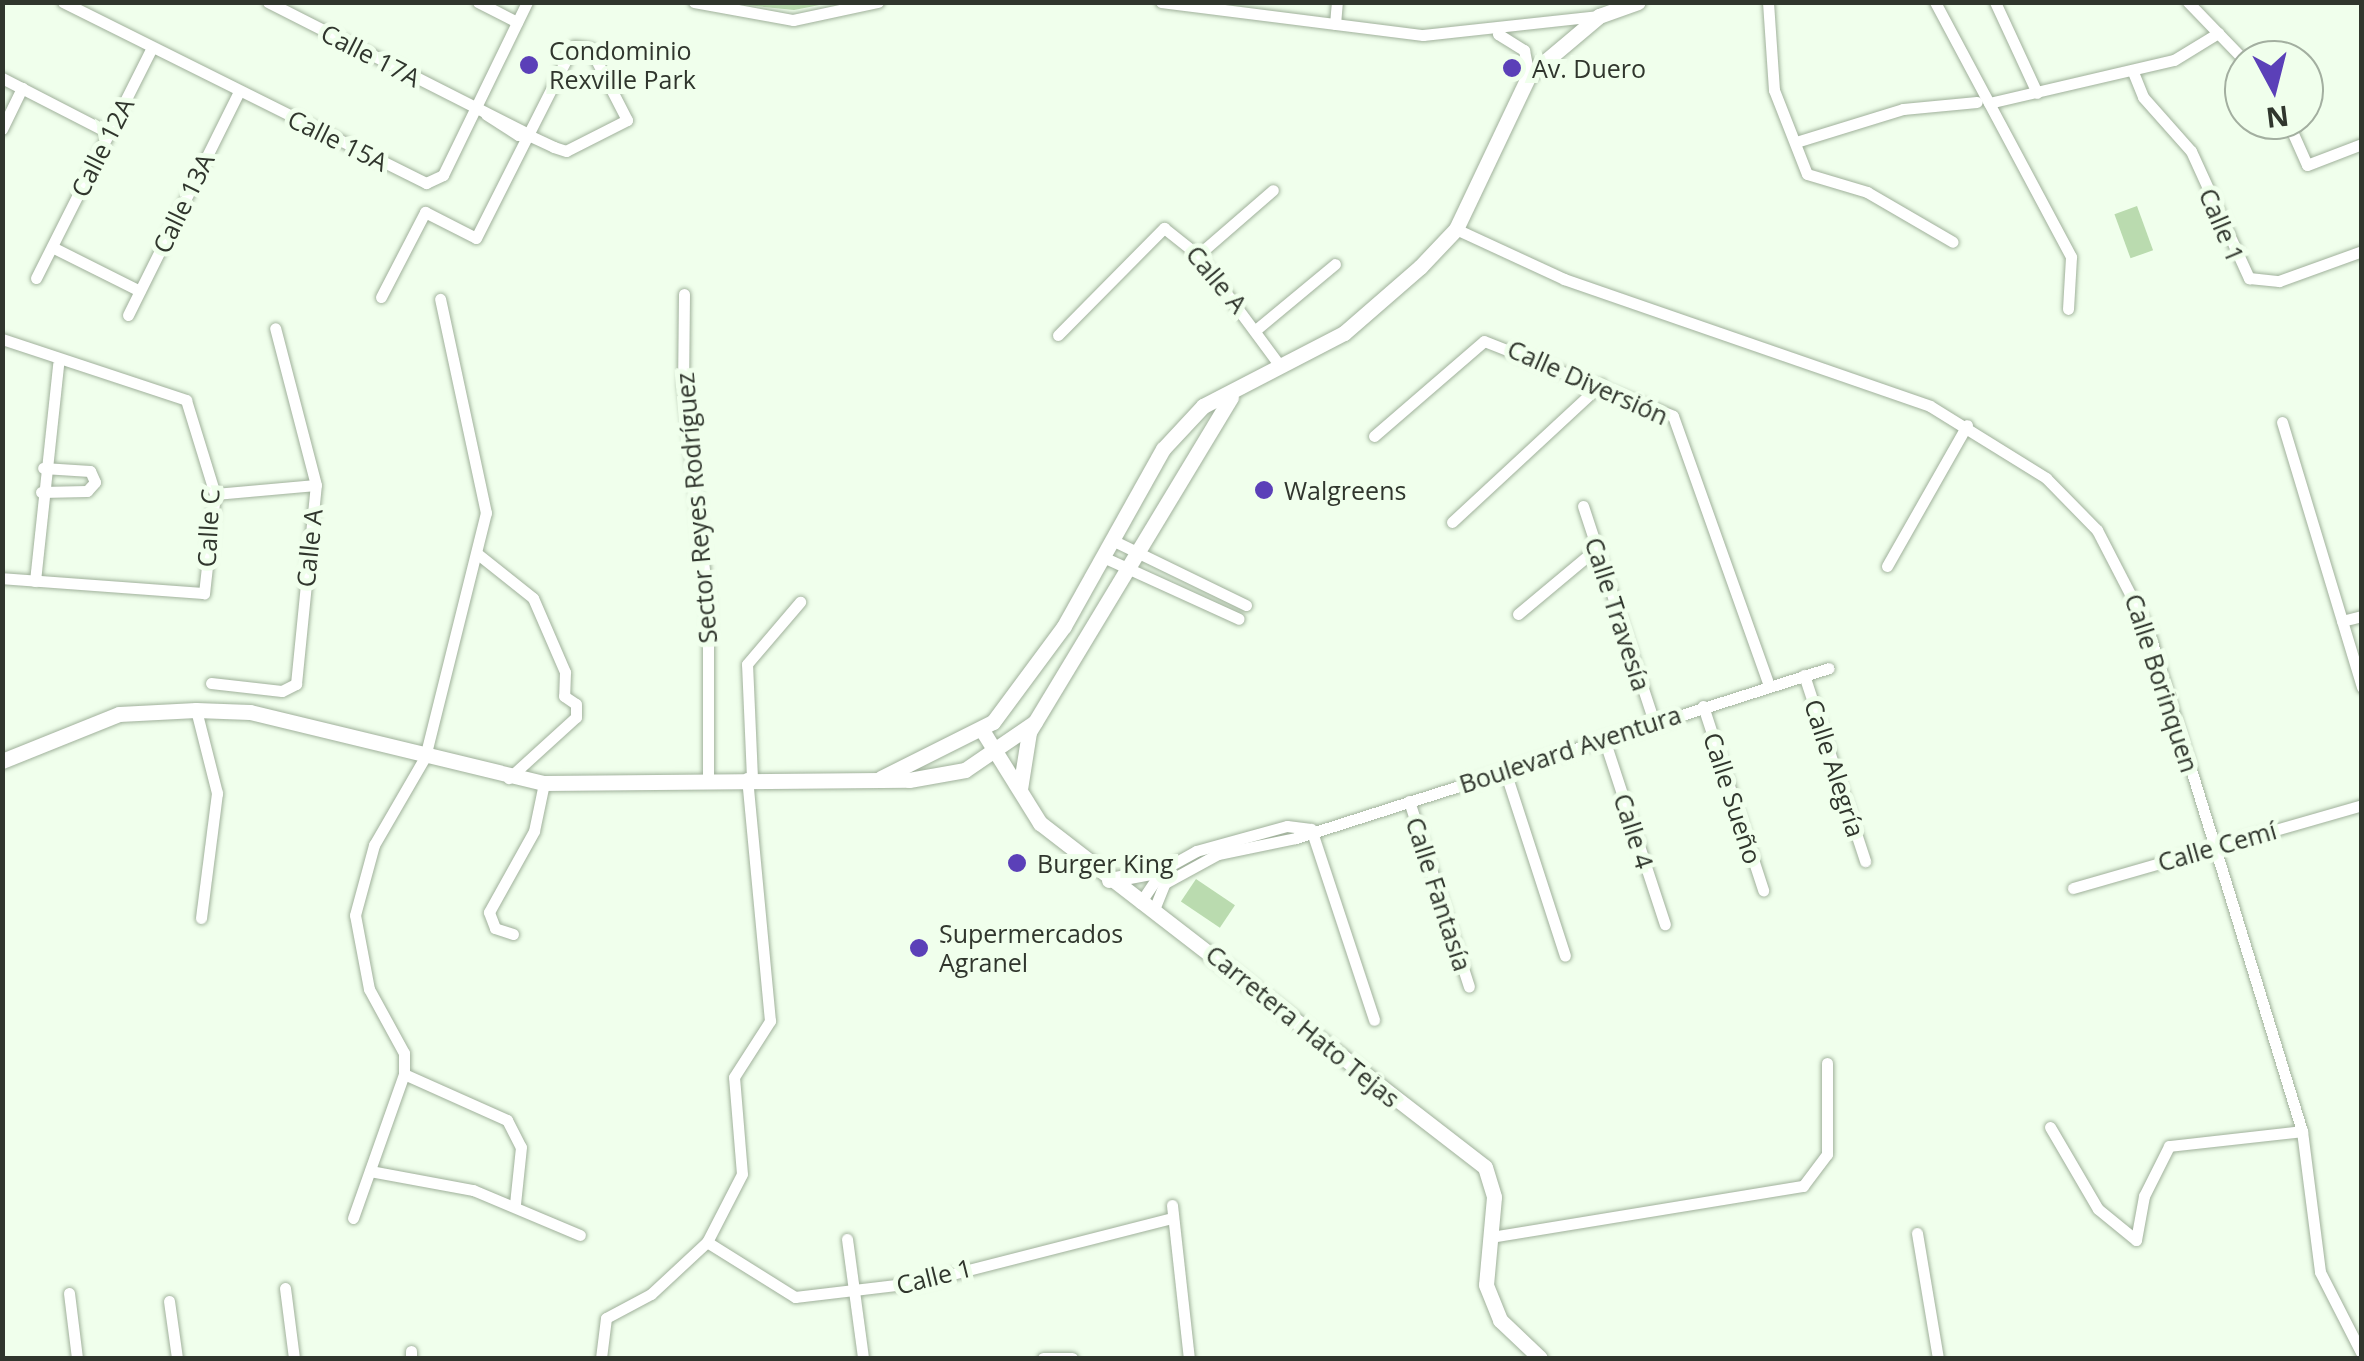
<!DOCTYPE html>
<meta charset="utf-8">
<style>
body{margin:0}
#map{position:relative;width:2364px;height:1361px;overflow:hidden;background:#f0ffec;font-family:"Open Sans",sans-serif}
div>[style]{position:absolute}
.green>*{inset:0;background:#badbaf;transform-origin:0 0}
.roads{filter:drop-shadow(0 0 2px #a0b19b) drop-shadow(0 0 2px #a0b19b)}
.street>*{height:11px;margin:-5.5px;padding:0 5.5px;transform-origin:5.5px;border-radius:5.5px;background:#fff}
.secondary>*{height:15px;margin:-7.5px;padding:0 7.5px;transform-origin:7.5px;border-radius:7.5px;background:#fff}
.dots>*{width:28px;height:28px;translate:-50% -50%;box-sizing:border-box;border:5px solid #f0ffec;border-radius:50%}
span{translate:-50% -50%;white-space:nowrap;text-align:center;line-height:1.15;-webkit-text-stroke:10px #f0ffec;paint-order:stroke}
.poi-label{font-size:25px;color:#30362d}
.left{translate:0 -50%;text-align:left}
.street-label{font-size:25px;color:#30362d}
.frame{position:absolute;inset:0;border:5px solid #30362d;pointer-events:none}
.north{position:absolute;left:2224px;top:40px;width:100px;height:100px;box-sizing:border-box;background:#f0ffec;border:2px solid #a3afa0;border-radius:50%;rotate:173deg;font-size:28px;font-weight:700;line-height:40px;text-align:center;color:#30362d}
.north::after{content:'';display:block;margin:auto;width:35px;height:45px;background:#5b40b8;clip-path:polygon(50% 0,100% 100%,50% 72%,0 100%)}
</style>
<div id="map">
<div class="green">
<i style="clip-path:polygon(727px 3px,830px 3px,794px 10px)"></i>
<i style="left:2137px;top:206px;width:47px;height:24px;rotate:70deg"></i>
<i style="left:1196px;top:879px;width:47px;height:27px;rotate:34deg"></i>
</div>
<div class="roads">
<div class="street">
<i style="left:63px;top:2px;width:406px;rotate:26.5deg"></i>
<i style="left:426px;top:183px;width:19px;rotate:-25deg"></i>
<i style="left:443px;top:175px;width:192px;rotate:-64.1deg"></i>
<i style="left:268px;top:2px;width:289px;rotate:26.9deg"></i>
<i style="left:478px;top:2px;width:44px;rotate:27.1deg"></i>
<i style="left:694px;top:2px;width:101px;rotate:10.3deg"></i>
<i style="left:793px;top:20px;width:87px;rotate:-12deg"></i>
<i style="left:1161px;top:2px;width:264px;rotate:7.2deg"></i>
<i style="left:1423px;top:35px;width:177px;rotate:-6.2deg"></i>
<i style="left:1768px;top:2px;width:88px;rotate:86.1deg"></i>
<i style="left:1774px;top:90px;width:90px;rotate:68.6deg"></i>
<i style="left:1807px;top:174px;width:63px;rotate:16.7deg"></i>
<i style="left:1867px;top:192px;width:99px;rotate:30.2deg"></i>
<i style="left:1935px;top:2px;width:289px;rotate:61.9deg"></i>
<i style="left:2071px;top:257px;width:52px;rotate:93.3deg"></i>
<i style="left:1995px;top:2px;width:100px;rotate:65.2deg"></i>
<i style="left:2188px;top:2px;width:81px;rotate:46deg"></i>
<i style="left:1335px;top:24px;width:22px;rotate:-85deg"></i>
<i style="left:1498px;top:34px;width:31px;rotate:32deg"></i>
<i style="left:1524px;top:50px;width:25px;rotate:79deg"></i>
<i style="left:2133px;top:72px;width:27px;rotate:68deg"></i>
<i style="left:2143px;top:97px;width:72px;rotate:48.4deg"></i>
<i style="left:2191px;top:151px;width:140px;rotate:65.5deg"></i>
<i style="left:2249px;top:278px;width:30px;rotate:6deg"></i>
<i style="left:2279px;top:281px;width:88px;rotate:-19.9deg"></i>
<i style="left:2px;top:78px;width:120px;rotate:27.2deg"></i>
<i style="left:1989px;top:103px;width:190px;rotate:-13.1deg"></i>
<i style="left:2174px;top:60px;width:52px;rotate:-31.5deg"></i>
<i style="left:2287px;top:120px;width:49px;rotate:66deg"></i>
<i style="left:2307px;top:165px;width:59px;rotate:-20.9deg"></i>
<i style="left:2px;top:129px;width:46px;rotate:-64deg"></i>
<i style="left:1796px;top:142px;width:112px;rotate:-17.1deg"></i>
<i style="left:1903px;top:109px;width:74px;rotate:-5.4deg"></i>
<i style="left:1456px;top:229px;width:119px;rotate:24.8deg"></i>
<i style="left:1564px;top:279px;width:387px;rotate:19.1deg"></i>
<i style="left:1930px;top:406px;width:137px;rotate:31.8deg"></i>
<i style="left:2046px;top:478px;width:73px;rotate:45.6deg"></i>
<i style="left:2097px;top:530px;width:111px;rotate:62.7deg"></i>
<i style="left:2148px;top:629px;width:525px;rotate:72.95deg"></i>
<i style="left:2302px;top:1131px;width:142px;rotate:82.7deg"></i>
<i style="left:2320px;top:1272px;width:92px;rotate:62.9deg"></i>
<i style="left:52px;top:247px;width:98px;rotate:26.6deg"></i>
<i style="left:1198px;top:255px;width:99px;rotate:-40.9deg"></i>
<i style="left:36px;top:278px;width:258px;rotate:-63.3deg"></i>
<i style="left:684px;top:294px;width:91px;rotate:90.6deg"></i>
<i style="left:683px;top:385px;width:222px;rotate:83.5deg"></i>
<i style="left:708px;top:606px;width:175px;rotate:90deg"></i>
<i style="left:381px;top:297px;width:96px;rotate:-62.6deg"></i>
<i style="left:425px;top:212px;width:57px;rotate:27deg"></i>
<i style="left:476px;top:238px;width:115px;rotate:-63.2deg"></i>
<i style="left:528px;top:135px;width:95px;rotate:-63.2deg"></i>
<i style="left:571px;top:50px;width:5px;rotate:-53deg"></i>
<i style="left:574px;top:46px;width:16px;rotate:7deg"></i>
<i style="left:590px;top:48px;width:81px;rotate:62.8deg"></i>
<i style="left:627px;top:120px;width:68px;rotate:153.1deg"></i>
<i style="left:566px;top:151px;width:13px;rotate:-162deg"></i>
<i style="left:554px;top:147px;width:29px;rotate:-155deg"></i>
<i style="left:528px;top:135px;width:3px;rotate:-135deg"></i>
<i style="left:526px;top:133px;width:8px;rotate:166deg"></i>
<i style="left:518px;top:135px;width:38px;rotate:-147deg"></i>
<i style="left:128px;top:315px;width:250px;rotate:-63.6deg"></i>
<i style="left:1258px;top:328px;width:100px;rotate:-39.7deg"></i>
<i style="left:1058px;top:335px;width:151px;rotate:-45.3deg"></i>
<i style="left:1164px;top:228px;width:43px;rotate:38.5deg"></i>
<i style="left:1198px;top:255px;width:138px;rotate:53.5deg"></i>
<i style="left:2px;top:339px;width:194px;rotate:18.3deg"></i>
<i style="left:186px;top:400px;width:98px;rotate:72.9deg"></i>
<i style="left:215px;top:494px;width:100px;rotate:96.3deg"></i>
<i style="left:204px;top:593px;width:203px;rotate:-175.8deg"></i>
<i style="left:2282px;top:422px;width:277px;rotate:73.2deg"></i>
<i style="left:1374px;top:436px;width:145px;rotate:-40.8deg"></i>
<i style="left:1484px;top:341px;width:203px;rotate:21.6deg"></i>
<i style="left:1673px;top:416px;width:286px;rotate:70.4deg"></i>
<i style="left:41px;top:492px;width:46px;rotate:-1.2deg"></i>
<i style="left:87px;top:491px;width:12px;rotate:-48deg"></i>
<i style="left:95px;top:482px;width:12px;rotate:-114deg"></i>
<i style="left:90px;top:471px;width:47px;rotate:-176.3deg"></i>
<i style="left:215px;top:494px;width:101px;rotate:-5.1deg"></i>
<i style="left:1583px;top:506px;width:227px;rotate:71.8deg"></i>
<i style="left:1452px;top:522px;width:203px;rotate:-42.8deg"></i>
<i style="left:1112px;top:540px;width:149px;rotate:25.9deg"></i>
<i style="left:479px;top:555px;width:69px;rotate:38.5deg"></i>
<i style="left:533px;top:598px;width:81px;rotate:66.6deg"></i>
<i style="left:565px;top:672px;width:24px;rotate:92deg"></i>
<i style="left:564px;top:696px;width:14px;rotate:34deg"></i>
<i style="left:576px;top:704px;width:13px;rotate:90deg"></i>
<i style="left:576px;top:717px;width:91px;rotate:137.7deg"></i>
<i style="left:1103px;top:557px;width:149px;rotate:24.5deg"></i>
<i style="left:1887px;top:566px;width:162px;rotate:-60.4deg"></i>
<i style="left:35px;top:581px;width:218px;rotate:-83.9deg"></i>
<i style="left:1518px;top:614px;width:103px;rotate:-39.9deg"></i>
<i style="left:2342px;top:621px;width:21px;rotate:-14deg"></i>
<i style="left:1804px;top:675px;width:196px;rotate:71.8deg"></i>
<i style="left:211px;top:683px;width:71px;rotate:6.4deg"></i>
<i style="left:282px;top:691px;width:16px;rotate:-27deg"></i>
<i style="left:296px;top:684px;width:200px;rotate:-84.3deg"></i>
<i style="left:316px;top:485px;width:162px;rotate:-104.6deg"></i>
<i style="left:1703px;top:706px;width:194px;rotate:71.9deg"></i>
<i style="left:196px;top:710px;width:86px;rotate:75.8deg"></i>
<i style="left:217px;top:793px;width:126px;rotate:97.3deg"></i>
<i style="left:1604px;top:739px;width:195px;rotate:71.8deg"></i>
<i style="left:1505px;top:771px;width:194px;rotate:72deg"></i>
<i style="left:752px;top:778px;width:114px;rotate:-92.5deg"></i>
<i style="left:747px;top:664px;width:82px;rotate:-49.5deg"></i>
<i style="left:1409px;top:801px;width:195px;rotate:72.1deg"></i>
<i style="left:1311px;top:829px;width:201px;rotate:71.7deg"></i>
<i style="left:2073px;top:888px;width:301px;rotate:-16deg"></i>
<i style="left:1140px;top:903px;width:40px;rotate:-56deg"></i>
<i style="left:1162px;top:870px;width:39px;rotate:-29deg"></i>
<i style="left:1196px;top:851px;width:94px;rotate:-15.4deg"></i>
<i style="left:1287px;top:826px;width:24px;rotate:7deg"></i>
<i style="left:1153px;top:912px;width:31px;rotate:-68deg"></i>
<i style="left:1165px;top:883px;width:60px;rotate:-28.7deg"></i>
<i style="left:1218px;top:854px;width:80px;rotate:-11.6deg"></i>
<i style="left:1296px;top:838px;width:559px;rotate:-17.69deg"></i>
<i style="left:513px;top:934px;width:19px;rotate:-162deg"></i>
<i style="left:495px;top:928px;width:17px;rotate:-111deg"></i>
<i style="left:489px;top:912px;width:93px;rotate:-60.9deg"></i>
<i style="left:534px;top:831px;width:49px;rotate:-78.2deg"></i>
<i style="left:404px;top:1074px;width:113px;rotate:24.1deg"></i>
<i style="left:507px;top:1120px;width:30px;rotate:63deg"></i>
<i style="left:521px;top:1147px;width:57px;rotate:96deg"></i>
<i style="left:2050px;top:1127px;width:95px;rotate:59.7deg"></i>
<i style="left:2098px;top:1209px;width:49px;rotate:39.2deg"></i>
<i style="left:2136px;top:1240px;width:45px;rotate:-79.7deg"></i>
<i style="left:2144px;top:1196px;width:56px;rotate:-63.4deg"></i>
<i style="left:2169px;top:1146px;width:134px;rotate:-6.4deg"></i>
<i style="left:370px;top:1171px;width:105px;rotate:10.5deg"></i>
<i style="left:473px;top:1190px;width:116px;rotate:22.8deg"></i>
<i style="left:1172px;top:1205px;width:154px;rotate:83.7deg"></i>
<i style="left:353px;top:1218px;width:153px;rotate:-70.5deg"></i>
<i style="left:404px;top:1074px;width:21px;rotate:-90deg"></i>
<i style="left:404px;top:1053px;width:73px;rotate:-118.7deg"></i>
<i style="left:369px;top:989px;width:75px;rotate:-100.7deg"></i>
<i style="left:355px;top:915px;width:73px;rotate:-74.8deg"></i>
<i style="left:374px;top:845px;width:102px;rotate:-59.9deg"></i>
<i style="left:425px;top:757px;width:252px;rotate:-76deg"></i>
<i style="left:486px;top:513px;width:219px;rotate:-102.1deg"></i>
<i style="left:1917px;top:1233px;width:127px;rotate:80.5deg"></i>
<i style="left:1491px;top:1237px;width:316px;rotate:-9.3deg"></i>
<i style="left:1803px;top:1186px;width:40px;rotate:-53deg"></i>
<i style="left:1827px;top:1154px;width:91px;rotate:-90deg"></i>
<i style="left:847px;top:1239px;width:120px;rotate:82.3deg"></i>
<i style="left:707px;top:1242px;width:104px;rotate:32deg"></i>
<i style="left:795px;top:1297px;width:127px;rotate:-6.8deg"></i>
<i style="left:921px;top:1282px;width:260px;rotate:-14.3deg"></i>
<i style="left:285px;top:1288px;width:71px;rotate:82.7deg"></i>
<i style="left:69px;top:1293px;width:65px;rotate:83deg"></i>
<i style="left:169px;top:1301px;width:58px;rotate:82deg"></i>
<i style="left:411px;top:1351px;width:7px;rotate:90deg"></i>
<i style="left:601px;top:1358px;width:40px;rotate:-82.9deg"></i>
<i style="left:606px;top:1318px;width:51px;rotate:-28.1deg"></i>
<i style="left:651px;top:1294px;width:76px;rotate:-42.9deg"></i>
<i style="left:707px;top:1242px;width:76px;rotate:-62.8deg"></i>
<i style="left:742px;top:1174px;width:97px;rotate:-94.7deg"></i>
<i style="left:734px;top:1077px;width:67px;rotate:-57.3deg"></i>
<i style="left:770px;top:1021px;width:244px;rotate:-95.4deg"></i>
<i style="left:1043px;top:1358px;width:29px"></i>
</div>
<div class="secondary">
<i style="left:982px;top:730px;width:110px;rotate:58.1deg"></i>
<i style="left:1040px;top:823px;width:562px;rotate:37.71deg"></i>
<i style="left:1485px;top:1167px;width:31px;rotate:73deg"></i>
<i style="left:1494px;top:1197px;width:88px;rotate:95.2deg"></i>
<i style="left:1486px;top:1285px;width:38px;rotate:68deg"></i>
<i style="left:1500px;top:1320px;width:55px;rotate:43.5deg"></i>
<i style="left:2px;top:761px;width:126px;rotate:-21.9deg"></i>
<i style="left:119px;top:714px;width:77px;rotate:-3deg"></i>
<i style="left:196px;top:710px;width:54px;rotate:2.1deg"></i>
<i style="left:250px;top:712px;width:302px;rotate:13.6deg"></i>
<i style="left:544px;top:783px;width:365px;rotate:-0.5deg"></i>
<i style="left:909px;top:780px;width:57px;rotate:-10.1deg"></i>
<i style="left:965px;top:770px;width:85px;rotate:-34.4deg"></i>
<i style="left:881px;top:778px;width:125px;rotate:-26.6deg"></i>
<i style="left:993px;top:722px;width:119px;rotate:-53.5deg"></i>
<i style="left:1064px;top:626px;width:203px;rotate:-60.8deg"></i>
<i style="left:1163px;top:449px;width:59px;rotate:-47.1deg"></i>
<i style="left:1203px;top:406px;width:159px;rotate:-27.4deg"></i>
<i style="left:1344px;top:333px;width:101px;rotate:-41deg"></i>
<i style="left:1420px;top:267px;width:52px;rotate:-46.5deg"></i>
<i style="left:1456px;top:229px;width:170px;rotate:-64.6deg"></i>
<i style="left:1529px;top:75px;width:92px;rotate:-40.1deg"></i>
<i style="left:1599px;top:16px;width:41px;rotate:-19.7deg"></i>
<i style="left:1020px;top:789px;width:58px;rotate:-81deg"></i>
<i style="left:1029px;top:732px;width:391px;rotate:-58.9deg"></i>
<i style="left:1109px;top:880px;width:54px;rotate:-10.7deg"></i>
</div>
</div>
<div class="dots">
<i style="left:529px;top:65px;background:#5b40b8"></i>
<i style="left:1512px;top:68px;background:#5b40b8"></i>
<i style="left:1264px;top:490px;background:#5b40b8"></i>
<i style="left:1017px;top:863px;background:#5b40b8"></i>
<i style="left:919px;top:948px;background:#5b40b8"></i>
</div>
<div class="poi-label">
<span class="left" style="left:549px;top:65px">Condominio<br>Rexville Park</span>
<span class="left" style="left:1532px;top:68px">Av. Duero</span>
<span class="left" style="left:1284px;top:490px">Walgreens</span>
<span class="left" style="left:1037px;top:863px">Burger King</span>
<span class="left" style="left:939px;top:948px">Supermercados<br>Agranel</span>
</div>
<div class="street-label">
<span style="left:371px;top:55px;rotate:27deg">Calle 17A</span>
<span style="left:338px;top:140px;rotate:26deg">Calle 15A</span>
<span style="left:102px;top:147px;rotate:-63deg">Calle 12A</span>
<span style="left:183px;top:203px;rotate:-64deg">Calle 13A</span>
<span style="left:2222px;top:225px;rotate:67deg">Calle 1</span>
<span style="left:1217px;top:279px;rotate:50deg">Calle A</span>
<span style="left:1588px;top:382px;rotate:24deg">Calle Diversión</span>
<span style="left:696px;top:508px;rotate:-95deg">Sector Reyes Rodríguez</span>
<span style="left:208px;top:528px;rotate:-87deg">Calle C</span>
<span style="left:309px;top:548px;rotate:-84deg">Calle A</span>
<span style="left:1618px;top:614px;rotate:72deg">Calle Travesía</span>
<span style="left:2162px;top:683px;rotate:72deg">Calle Borinquen</span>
<span style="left:1570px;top:749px;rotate:-18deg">Boulevard Aventura</span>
<span style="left:1835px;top:768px;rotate:72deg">Calle Alegría</span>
<span style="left:1733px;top:798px;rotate:72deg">Calle Sueño</span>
<span style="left:1634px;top:831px;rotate:72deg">Calle 4</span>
<span style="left:2217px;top:846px;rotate:-16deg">Calle Cemí</span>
<span style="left:1439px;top:894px;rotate:72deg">Calle Fantasía</span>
<span style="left:1303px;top:1026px;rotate:39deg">Carretera Hato Tejas</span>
<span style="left:934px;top:1276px;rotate:-14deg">Calle 1</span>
</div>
<div class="frame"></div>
<div class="north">N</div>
</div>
